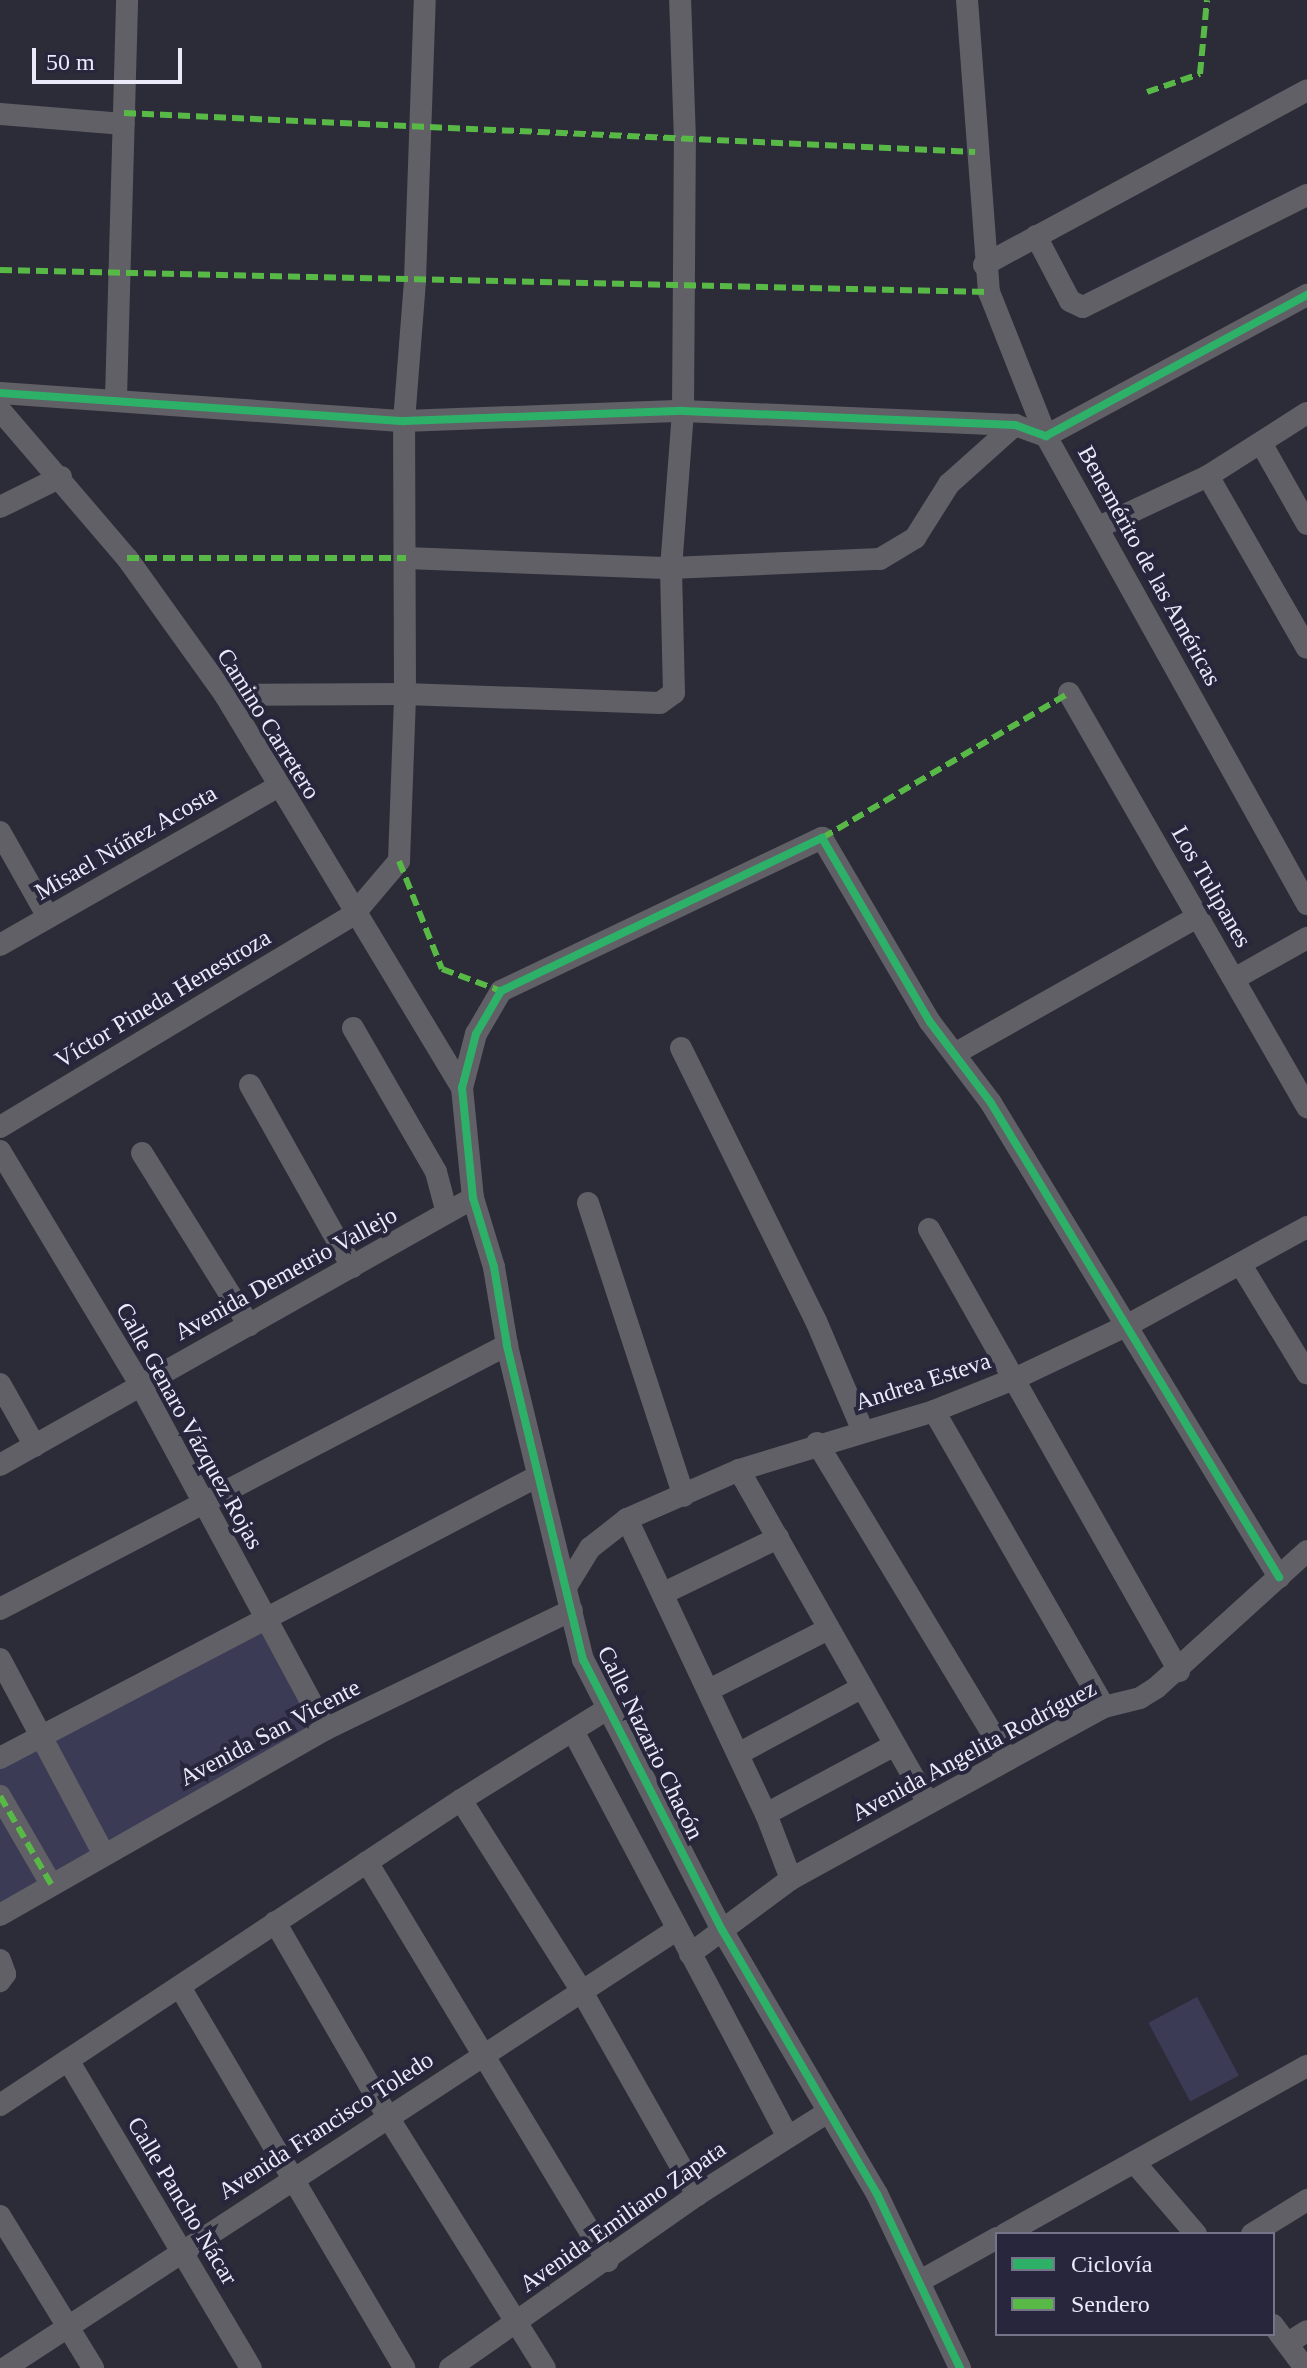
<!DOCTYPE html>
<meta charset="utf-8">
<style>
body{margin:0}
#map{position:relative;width:1307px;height:2368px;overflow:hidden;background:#2c2b38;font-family:Georgia,serif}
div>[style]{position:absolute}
.green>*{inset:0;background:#3c3b56;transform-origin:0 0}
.street>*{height:22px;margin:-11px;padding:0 11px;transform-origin:11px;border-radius:11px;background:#606066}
.quiet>*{height:6px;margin-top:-3px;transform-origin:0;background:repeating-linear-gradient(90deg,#58b947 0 12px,transparent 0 18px)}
.cycleway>*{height:8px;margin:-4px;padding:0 4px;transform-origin:4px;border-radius:4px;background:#2db169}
span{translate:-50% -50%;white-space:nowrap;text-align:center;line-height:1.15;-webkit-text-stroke:8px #27263d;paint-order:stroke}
.street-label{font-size:24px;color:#eaeaf9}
.legend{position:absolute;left:995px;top:2232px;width:280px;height:104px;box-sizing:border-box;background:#27263d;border:2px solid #757488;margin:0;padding:10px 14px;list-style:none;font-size:24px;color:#eaeaf9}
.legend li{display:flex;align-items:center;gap:16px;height:40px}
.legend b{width:40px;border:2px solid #757488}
.scale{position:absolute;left:32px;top:48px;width:150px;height:36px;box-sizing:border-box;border:4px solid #eaeaf9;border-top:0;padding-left:10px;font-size:24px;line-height:28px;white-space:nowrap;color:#eaeaf9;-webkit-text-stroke:6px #27263d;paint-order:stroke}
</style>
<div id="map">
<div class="green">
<i style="clip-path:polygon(266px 1620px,326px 1729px,0 1919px,0 1758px)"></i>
<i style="left:1197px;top:1997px;width:89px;height:55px;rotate:62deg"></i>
</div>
<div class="street">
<i style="left:967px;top:0;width:293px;rotate:85.7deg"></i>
<i style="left:989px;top:292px;width:155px;rotate:68.4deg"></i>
<i style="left:1046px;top:436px;width:536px;rotate:60.85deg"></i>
<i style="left:0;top:114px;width:124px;rotate:4.6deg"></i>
<i style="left:1036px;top:236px;width:73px;rotate:62.4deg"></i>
<i style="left:1070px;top:301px;width:14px;rotate:25deg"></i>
<i style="left:1083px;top:307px;width:250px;rotate:-26.6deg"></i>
<i style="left:984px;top:265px;width:367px;rotate:-28.4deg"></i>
<i style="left:0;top:393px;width:405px;rotate:4deg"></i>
<i style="left:404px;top:421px;width:279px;rotate:-2.1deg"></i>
<i style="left:683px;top:411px;width:332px;rotate:2.4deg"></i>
<i style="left:1015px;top:425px;width:33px;rotate:20deg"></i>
<i style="left:1046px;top:436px;width:297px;rotate:-28.4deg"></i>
<i style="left:116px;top:398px;width:398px;rotate:-88.4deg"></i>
<i style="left:0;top:410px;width:195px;rotate:49.4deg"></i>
<i style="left:127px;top:558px;width:168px;rotate:54.4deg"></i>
<i style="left:225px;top:695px;width:459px;rotate:58.9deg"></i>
<i style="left:1261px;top:443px;width:93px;rotate:60.4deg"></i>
<i style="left:1208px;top:476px;width:198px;rotate:60.1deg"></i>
<i style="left:0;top:507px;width:68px;rotate:-26.2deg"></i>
<i style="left:1099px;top:527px;width:120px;rotate:-25.1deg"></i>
<i style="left:1208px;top:476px;width:117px;rotate:-32.5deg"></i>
<i style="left:406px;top:558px;width:265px;rotate:2.2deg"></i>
<i style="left:671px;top:568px;width:209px;rotate:-2.5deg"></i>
<i style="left:880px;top:559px;width:41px;rotate:-31deg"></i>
<i style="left:915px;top:538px;width:64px;rotate:-57.8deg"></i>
<i style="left:949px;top:484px;width:89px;rotate:-41.8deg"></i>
<i style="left:1069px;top:693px;width:478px;rotate:60.1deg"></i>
<i style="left:225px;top:695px;width:180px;rotate:-0.3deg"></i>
<i style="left:405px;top:694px;width:255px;rotate:2deg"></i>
<i style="left:660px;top:703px;width:17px;rotate:-36deg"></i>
<i style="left:674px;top:693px;width:125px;rotate:-91.4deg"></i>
<i style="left:671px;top:568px;width:157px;rotate:-85.6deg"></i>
<i style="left:683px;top:411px;width:271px;rotate:-89.6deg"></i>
<i style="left:685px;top:140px;width:140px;rotate:-92deg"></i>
<i style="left:0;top:832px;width:98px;rotate:60.5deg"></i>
<i style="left:0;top:945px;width:321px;rotate:-29.7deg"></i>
<i style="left:1234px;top:979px;width:84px;rotate:-29.3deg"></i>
<i style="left:353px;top:1028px;width:166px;rotate:60deg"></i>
<i style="left:436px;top:1172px;width:42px;rotate:75deg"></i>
<i style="left:681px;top:1048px;width:305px;rotate:63.7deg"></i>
<i style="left:816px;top:1321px;width:117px;rotate:66.9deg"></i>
<i style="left:956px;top:1053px;width:277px;rotate:-29.4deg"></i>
<i style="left:250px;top:1085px;width:209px;rotate:60.7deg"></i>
<i style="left:0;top:1127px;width:412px;rotate:-31deg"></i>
<i style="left:353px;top:915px;width:71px;rotate:-49.6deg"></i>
<i style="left:399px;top:861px;width:167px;rotate:-87.9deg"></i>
<i style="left:405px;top:694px;width:273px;rotate:-90.2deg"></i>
<i style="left:404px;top:421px;width:141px;rotate:-85.5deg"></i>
<i style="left:415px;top:280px;width:280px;rotate:-88deg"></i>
<i style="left:0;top:1151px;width:274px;rotate:59deg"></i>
<i style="left:141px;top:1386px;width:390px;rotate:61.7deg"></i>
<i style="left:142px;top:1153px;width:203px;rotate:58.1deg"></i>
<i style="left:588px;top:1203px;width:308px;rotate:71.9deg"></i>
<i style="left:929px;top:1229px;width:508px;rotate:60.51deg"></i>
<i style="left:1241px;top:1265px;width:127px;rotate:58.6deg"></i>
<i style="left:0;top:1384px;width:71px;rotate:60.6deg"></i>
<i style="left:934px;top:1411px;width:341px;rotate:60.1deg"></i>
<i style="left:817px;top:1443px;width:368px;rotate:58.9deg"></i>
<i style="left:0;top:1465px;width:543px;rotate:-29.44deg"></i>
<i style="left:739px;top:1470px;width:383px;rotate:60.4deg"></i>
<i style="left:627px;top:1519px;width:326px;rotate:64.8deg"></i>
<i style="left:766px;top:1814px;width:70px;rotate:69deg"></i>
<i style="left:566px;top:1587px;width:46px;rotate:-58.4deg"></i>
<i style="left:590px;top:1548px;width:47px;rotate:-38.1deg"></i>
<i style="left:627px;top:1519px;width:122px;rotate:-23.6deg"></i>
<i style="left:739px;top:1470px;width:204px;rotate:-16.8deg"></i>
<i style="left:934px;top:1411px;width:86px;rotate:-21.8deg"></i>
<i style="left:1014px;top:1379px;width:126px;rotate:-25.3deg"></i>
<i style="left:1128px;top:1325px;width:204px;rotate:-28.7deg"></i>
<i style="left:664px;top:1593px;width:127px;rotate:-25.8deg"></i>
<i style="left:0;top:1609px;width:572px;rotate:-27.51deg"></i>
<i style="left:0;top:1659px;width:220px;rotate:62deg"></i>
<i style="left:709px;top:1690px;width:134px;rotate:-27.1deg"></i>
<i style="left:573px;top:1731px;width:458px;rotate:62.1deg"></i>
<i style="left:738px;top:1754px;width:140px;rotate:-28.2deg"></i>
<i style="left:0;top:1758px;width:607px;rotate:-27.66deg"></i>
<i style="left:0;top:1796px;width:102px;rotate:59.9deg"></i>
<i style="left:461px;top:1800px;width:225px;rotate:57.7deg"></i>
<i style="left:581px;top:1990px;width:236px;rotate:60.5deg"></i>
<i style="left:766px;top:1814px;width:144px;rotate:-28.2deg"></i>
<i style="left:367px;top:1862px;width:466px;rotate:58.9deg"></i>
<i style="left:0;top:1915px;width:375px;rotate:-29.7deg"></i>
<i style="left:326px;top:1729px;width:273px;rotate:-25.8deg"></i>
<i style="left:275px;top:1922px;width:225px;rotate:59.9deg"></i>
<i style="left:388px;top:2117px;width:296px;rotate:58deg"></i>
<i style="left:690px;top:1954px;width:126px;rotate:-36.6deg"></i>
<i style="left:791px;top:1879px;width:357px;rotate:-28.8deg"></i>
<i style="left:1104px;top:1707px;width:37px;rotate:-14deg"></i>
<i style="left:1140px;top:1698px;width:19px;rotate:-32deg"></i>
<i style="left:1156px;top:1688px;width:204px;rotate:-42.2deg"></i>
<i style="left:0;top:1960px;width:15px;rotate:70deg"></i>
<i style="left:5px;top:1974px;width:9px;rotate:126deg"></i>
<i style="left:180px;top:1987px;width:442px;rotate:59.5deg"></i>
<i style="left:68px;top:2060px;width:358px;rotate:59.3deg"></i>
<i style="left:0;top:2105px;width:553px;rotate:-33.49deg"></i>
<i style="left:461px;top:1800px;width:172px;rotate:-31.9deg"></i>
<i style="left:1134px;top:2162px;width:95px;rotate:49.3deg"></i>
<i style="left:0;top:2216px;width:178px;rotate:58.5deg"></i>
<i style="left:1005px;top:2234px;width:346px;rotate:-29.1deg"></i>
<i style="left:1252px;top:2234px;width:65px;rotate:-31.7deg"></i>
<i style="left:920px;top:2281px;width:88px;rotate:-29.2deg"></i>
<i style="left:1273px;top:2325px;width:54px;rotate:53.3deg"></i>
<i style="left:1288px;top:2343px;width:22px;rotate:-32deg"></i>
<i style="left:5px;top:2368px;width:801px;rotate:-33.13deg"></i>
<i style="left:450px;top:2368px;width:302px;rotate:-35deg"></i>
<i style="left:697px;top:2195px;width:155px;rotate:-32.4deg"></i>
<i style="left:960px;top:2368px;width:193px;rotate:-115.5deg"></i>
<i style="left:877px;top:2194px;width:306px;rotate:-120.4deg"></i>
<i style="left:722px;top:1930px;width:304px;rotate:-117.2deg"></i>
<i style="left:583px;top:1660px;width:324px;rotate:-103.6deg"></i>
<i style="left:507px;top:1345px;width:79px;rotate:-99.5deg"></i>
<i style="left:494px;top:1267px;width:72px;rotate:-106.9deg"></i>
<i style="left:473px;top:1198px;width:111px;rotate:-95.7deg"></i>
<i style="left:462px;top:1088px;width:56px;rotate:-75.5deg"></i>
<i style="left:476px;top:1034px;width:50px;rotate:-59.8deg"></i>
<i style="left:501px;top:991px;width:356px;rotate:-25.5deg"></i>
<i style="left:822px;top:838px;width:213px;rotate:59.6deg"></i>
<i style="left:930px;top:1022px;width:101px;rotate:53deg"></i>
<i style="left:991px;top:1103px;width:555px;rotate:58.72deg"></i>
</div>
<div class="quiet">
<i style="left:1147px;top:92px;width:56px;rotate:-18.8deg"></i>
<i style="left:1200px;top:74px;width:74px;rotate:-84.6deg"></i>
<i style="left:124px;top:113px;width:852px;rotate:2.62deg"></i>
<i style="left:0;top:270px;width:989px;rotate:1.27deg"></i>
<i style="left:127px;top:558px;width:279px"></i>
<i style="left:822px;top:838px;width:286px;rotate:-30.4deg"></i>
<i style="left:399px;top:861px;width:116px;rotate:68.3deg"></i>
<i style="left:442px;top:969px;width:63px;rotate:20.4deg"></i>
<i style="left:0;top:1796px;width:102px;rotate:59.9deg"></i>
</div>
<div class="cycleway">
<i style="left:0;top:393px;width:405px;rotate:4deg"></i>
<i style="left:404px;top:421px;width:279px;rotate:-2.1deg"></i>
<i style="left:683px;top:411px;width:332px;rotate:2.4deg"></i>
<i style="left:1015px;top:425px;width:33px;rotate:20deg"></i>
<i style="left:1046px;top:436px;width:297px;rotate:-28.4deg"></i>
<i style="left:960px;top:2368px;width:193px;rotate:-115.5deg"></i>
<i style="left:877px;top:2194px;width:306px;rotate:-120.4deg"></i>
<i style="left:722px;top:1930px;width:304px;rotate:-117.2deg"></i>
<i style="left:583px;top:1660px;width:324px;rotate:-103.6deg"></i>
<i style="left:507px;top:1345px;width:79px;rotate:-99.5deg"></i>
<i style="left:494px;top:1267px;width:72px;rotate:-106.9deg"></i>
<i style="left:473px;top:1198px;width:111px;rotate:-95.7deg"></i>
<i style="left:462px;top:1088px;width:56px;rotate:-75.5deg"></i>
<i style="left:476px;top:1034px;width:50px;rotate:-59.8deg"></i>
<i style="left:501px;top:991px;width:356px;rotate:-25.5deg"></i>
<i style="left:822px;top:838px;width:213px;rotate:59.6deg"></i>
<i style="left:930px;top:1022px;width:101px;rotate:53deg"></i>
<i style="left:991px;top:1103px;width:555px;rotate:58.72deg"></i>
</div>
<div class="street-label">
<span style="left:1149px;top:566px;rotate:61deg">Benemérito de las Américas</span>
<span style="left:268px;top:724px;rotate:58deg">Camino Carretero</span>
<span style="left:126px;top:843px;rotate:-30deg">Misael Núñez Acosta</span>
<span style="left:1211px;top:887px;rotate:60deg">Los Tulipanes</span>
<span style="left:163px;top:999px;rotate:-31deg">Víctor Pineda Henestroza</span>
<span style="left:286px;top:1274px;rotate:-29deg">Avenida Demetrio Vallejo</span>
<span style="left:923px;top:1382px;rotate:-18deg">Andrea Esteva</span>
<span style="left:189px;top:1426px;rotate:61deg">Calle Genaro Vázquez Rojas</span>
<span style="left:270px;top:1733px;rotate:-28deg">Avenida San Vicente</span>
<span style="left:650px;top:1743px;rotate:64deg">Calle Nazario Chacón</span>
<span style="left:974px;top:1751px;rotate:-28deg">Avenida Angelita Rodríguez</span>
<span style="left:326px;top:2126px;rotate:-33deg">Avenida Francisco Toledo</span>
<span style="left:182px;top:2201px;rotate:59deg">Calle Pancho Nácar</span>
<span style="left:623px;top:2217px;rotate:-35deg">Avenida Emiliano Zapata</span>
</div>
<ul class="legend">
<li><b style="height:10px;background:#2db169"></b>Ciclovía</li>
<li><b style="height:10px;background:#58b947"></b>Sendero</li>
</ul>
<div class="scale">50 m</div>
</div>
